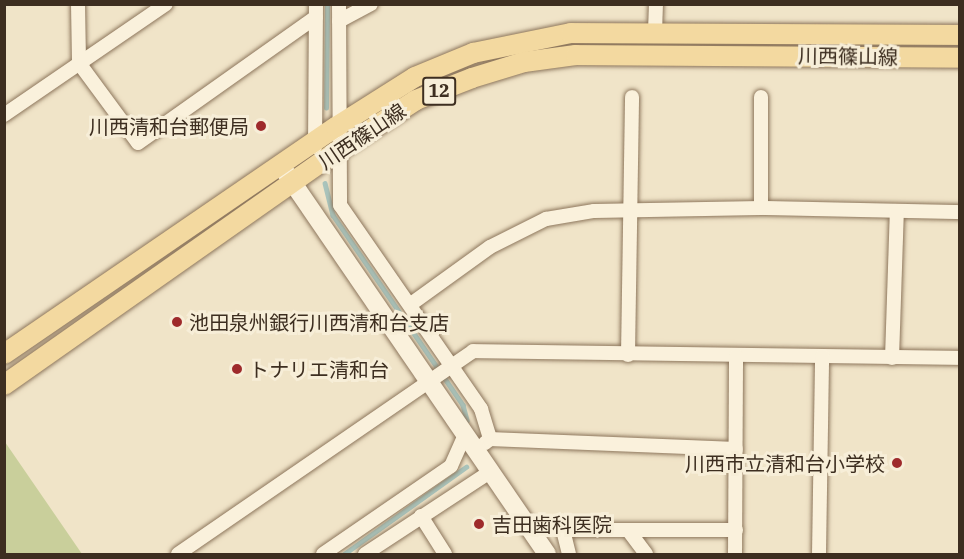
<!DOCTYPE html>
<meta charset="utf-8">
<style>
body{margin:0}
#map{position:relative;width:964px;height:559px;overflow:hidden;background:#f0e4c8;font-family:"IBM Plex Serif","Noto Sans JP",serif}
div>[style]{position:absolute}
.green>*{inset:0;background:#c9cf9b}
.stream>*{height:4.5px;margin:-2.25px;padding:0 2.25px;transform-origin:2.25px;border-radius:2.25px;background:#a9c4bc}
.roads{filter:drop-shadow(0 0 2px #8d765c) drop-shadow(0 0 2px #8d765c)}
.street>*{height:14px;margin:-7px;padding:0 7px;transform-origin:7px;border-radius:7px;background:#faf1dc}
.secondary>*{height:18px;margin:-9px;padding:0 9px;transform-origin:9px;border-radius:9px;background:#faf1dc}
.primary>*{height:20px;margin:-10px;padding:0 10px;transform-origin:10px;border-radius:10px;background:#f3d9a0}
.dots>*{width:16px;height:16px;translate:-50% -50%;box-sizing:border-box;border:3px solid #f7eed8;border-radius:50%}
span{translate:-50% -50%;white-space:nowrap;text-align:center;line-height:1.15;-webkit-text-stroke:6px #f7eed8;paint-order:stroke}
.shield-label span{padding:2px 4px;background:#f7eed8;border:2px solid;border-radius:4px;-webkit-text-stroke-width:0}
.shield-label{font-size:18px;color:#3d2e20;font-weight:700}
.street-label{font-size:20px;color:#3d2e20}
.poi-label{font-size:20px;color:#3d2e20}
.right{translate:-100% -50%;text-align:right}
.left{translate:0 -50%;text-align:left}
.frame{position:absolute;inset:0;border:6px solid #3d2e20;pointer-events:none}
</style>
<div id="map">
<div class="green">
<i style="clip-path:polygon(5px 442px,82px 554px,5px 554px)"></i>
</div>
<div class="stream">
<i style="left:326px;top:108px;width:104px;rotate:-89.4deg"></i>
<i style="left:325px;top:183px;width:33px;rotate:76deg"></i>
<i style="left:333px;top:215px;width:230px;rotate:55.6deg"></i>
<i style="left:463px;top:405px;width:16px;rotate:75deg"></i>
<i style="left:344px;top:554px;width:150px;rotate:-35.5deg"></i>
</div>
<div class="roads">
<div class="street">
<i style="left:78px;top:4px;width:59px;rotate:89deg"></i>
<i style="left:79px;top:63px;width:99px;rotate:53.6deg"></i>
<i style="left:138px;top:143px;width:218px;rotate:-35.3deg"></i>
<i style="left:339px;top:4px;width:201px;rotate:89.7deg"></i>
<i style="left:340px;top:205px;width:248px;rotate:55.3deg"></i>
<i style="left:481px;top:409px;width:31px;rotate:73deg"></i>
<i style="left:339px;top:21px;width:36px;rotate:-28deg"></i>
<i style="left:655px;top:32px;width:28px;rotate:-88deg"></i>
<i style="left:761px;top:97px;width:111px;rotate:90deg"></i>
<i style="left:761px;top:208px;width:199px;rotate:1.2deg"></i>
<i style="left:4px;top:115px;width:196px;rotate:-34.4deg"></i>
<i style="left:315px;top:147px;width:143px;rotate:-89.6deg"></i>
<i style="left:411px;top:304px;width:97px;rotate:-35.8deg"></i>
<i style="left:490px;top:247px;width:63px;rotate:-26.6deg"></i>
<i style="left:546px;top:219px;width:49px;rotate:-9.5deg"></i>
<i style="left:594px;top:211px;width:167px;rotate:-1deg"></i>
<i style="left:628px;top:355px;width:258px;rotate:-89.1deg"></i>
<i style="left:892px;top:358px;width:147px;rotate:-88.1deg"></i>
<i style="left:485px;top:443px;width:6px;rotate:-39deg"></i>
<i style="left:490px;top:439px;width:246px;rotate:2.3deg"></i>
<i style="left:421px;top:516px;width:45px;rotate:57.7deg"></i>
<i style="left:628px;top:530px;width:30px;rotate:53deg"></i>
<i style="left:178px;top:554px;width:358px;rotate:-34.5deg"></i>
<i style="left:473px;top:351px;width:487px;rotate:0.8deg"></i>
<i style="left:323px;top:554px;width:155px;rotate:-34.5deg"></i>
<i style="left:451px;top:466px;width:32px;rotate:-66deg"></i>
<i style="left:365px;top:554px;width:146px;rotate:-33.3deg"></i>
<i style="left:569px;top:554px;width:25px;rotate:-104deg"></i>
<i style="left:563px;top:530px;width:173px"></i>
<i style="left:735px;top:554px;width:198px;rotate:-89.7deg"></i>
<i style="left:819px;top:554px;width:198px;rotate:-89.1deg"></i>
</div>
<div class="secondary">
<i style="left:282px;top:167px;width:469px;rotate:55.6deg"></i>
</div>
<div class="primary">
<i style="left:4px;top:354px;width:402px;rotate:-34.4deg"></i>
<i style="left:336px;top:127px;width:93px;rotate:-32.3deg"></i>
<i style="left:415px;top:77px;width:63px;rotate:-22.5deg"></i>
<i style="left:473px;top:53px;width:100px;rotate:-11.5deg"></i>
<i style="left:571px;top:33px;width:389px;rotate:0.3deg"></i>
<i style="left:4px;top:385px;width:406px;rotate:-35.1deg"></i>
<i style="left:336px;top:152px;width:95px;rotate:-33deg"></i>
<i style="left:416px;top:100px;width:60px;rotate:-21.4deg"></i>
<i style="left:472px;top:78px;width:54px;rotate:-17.1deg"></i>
<i style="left:524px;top:62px;width:52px;rotate:-7.7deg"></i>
<i style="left:576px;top:55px;width:384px;rotate:0.4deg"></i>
</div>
</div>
<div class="dots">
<i style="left:261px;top:126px;background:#9e2a2b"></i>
<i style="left:177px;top:322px;background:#9e2a2b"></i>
<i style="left:237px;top:369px;background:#9e2a2b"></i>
<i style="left:897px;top:463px;background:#9e2a2b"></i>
<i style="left:479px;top:524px;background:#9e2a2b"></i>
</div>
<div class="shield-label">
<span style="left:439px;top:91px">12</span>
</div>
<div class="street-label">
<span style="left:848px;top:56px;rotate:1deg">川西篠山線</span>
<span style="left:362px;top:136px;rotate:-34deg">川西篠山線</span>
</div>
<div class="poi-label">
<span class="right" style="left:249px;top:126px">川西清和台郵便局</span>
<span class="left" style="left:189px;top:322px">池田泉州銀行川西清和台支店</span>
<span class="left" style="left:249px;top:369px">トナリエ清和台</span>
<span class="right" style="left:885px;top:463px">川西市立清和台小学校</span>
<span class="left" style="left:492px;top:524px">吉田歯科医院</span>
</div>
<div class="frame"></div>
</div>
